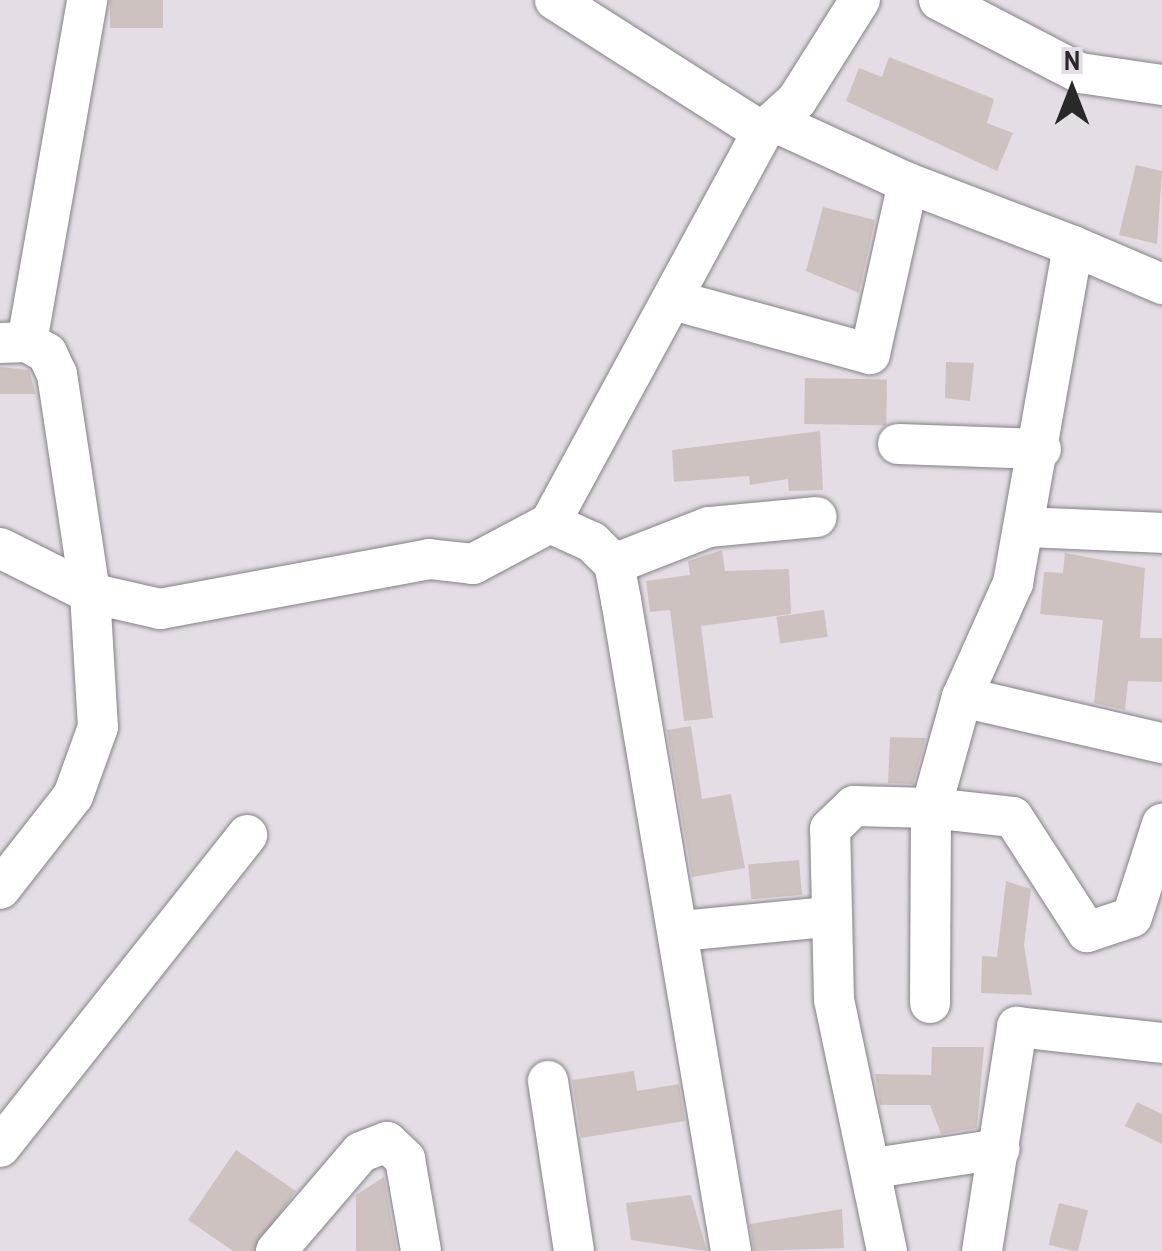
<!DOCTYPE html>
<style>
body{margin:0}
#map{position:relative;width:1162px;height:1251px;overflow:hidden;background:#e4dde6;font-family:"Archivo Narrow",sans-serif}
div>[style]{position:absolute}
.building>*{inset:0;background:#cdc2bf;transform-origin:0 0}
.roads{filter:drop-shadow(0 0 2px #868088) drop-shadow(0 0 2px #868088)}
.street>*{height:40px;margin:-20px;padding:0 20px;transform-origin:20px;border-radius:20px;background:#fff}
span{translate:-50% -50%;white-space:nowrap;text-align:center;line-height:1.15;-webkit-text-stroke:8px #e4dde6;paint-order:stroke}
.north{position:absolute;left:1022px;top:40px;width:100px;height:100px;-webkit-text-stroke:8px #e4dde6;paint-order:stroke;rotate:0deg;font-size:28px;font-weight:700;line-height:40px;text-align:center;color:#2b282b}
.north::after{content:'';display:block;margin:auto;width:35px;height:45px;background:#2b282b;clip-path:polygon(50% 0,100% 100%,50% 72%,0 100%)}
</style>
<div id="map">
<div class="building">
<i style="left:110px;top:0;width:53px;height:28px"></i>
<i style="clip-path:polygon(889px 57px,994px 99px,987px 123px,1013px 133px,997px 171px,846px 101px,859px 68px,882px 77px)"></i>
<i style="clip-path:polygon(1136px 165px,1162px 171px,1157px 244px,1119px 235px)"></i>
<i style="clip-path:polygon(823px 207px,875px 220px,859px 293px,806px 271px)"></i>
<i style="clip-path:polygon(946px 362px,974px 363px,970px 401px,945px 398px)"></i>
<i style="clip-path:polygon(0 367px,29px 370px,36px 394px,0 394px)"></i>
<i style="left:805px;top:378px;width:82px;height:46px;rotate:1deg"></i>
<i style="clip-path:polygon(820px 431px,823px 490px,789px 491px,788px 479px,750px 485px,749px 476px,674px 482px,672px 450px)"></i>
<i style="clip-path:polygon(722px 550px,725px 571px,789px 569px,791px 614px,701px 626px,713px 718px,684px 721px,670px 610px,650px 612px,646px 581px,690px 575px,688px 561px)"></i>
<i style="clip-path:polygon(1065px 553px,1145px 568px,1140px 638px,1162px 638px,1162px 682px,1128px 681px,1125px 710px,1094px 703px,1103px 620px,1040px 614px,1044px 572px,1063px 573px)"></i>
<i style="left:824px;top:610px;width:27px;height:48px;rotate:82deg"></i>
<i style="clip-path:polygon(691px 726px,702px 799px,731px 794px,745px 868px,692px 877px,667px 730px)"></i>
<i style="clip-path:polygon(890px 737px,926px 738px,913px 784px,888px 783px)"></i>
<i style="left:799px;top:860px;width:35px;height:51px;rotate:85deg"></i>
<i style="clip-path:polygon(1006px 881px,1031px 889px,1024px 945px,1032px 995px,981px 993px,982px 956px,997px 957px)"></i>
<i style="clip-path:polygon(932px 1047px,984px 1047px,977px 1128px,941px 1134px,930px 1105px,880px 1105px,875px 1074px,931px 1075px)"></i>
<i style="clip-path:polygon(634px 1071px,637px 1091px,679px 1084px,685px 1121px,581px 1138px,572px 1080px)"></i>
<i style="clip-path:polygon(1137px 1102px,1162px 1114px,1162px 1144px,1125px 1126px)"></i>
<i style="clip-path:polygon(236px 1150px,296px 1191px,253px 1251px,233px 1251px,188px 1220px)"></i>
<i style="clip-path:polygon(384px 1177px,397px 1251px,356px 1251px,356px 1195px)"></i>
<i style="clip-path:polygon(691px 1195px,707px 1251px,631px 1240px,626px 1203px)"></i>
<i style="left:1059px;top:1203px;width:30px;height:43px;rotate:14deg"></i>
<i style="clip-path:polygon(842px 1209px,844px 1248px,754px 1251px,750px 1224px)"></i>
</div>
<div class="roads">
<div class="street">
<i style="left:555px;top:0;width:246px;rotate:32.5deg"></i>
<i style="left:939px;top:0;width:159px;rotate:27.4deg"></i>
<i style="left:1080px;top:73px;width:83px;rotate:8.3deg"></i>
<i style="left:908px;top:183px;width:177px;rotate:20.9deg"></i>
<i style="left:673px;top:300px;width:204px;rotate:15.3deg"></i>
<i style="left:870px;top:354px;width:175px;rotate:-77.5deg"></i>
<i style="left:908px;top:183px;width:146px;rotate:-155.4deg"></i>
<i style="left:27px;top:342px;width:347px;rotate:-80deg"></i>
<i style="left:0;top:343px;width:27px;rotate:-2deg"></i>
<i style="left:27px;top:342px;width:23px;rotate:29deg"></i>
<i style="left:47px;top:353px;width:23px;rotate:65deg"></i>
<i style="left:57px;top:374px;width:221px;rotate:81.4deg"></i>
<i style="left:90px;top:593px;width:134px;rotate:86.6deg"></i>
<i style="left:98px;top:727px;width:73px;rotate:109.9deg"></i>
<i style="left:73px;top:796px;width:118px;rotate:128.1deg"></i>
<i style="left:898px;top:444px;width:143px;rotate:2deg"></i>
<i style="left:550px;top:523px;width:445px;rotate:-61.5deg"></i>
<i style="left:762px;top:132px;width:47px;rotate:-42.4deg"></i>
<i style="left:797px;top:100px;width:118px;rotate:-57.8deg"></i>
<i style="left:1025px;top:527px;width:137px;rotate:2.5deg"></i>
<i style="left:0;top:548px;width:101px;rotate:26.6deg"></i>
<i style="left:90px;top:593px;width:72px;rotate:12.9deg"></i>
<i style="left:160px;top:609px;width:274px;rotate:-10.5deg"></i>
<i style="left:429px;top:559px;width:44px;rotate:6.5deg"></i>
<i style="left:473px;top:564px;width:87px;rotate:-28deg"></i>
<i style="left:550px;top:523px;width:46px;rotate:24.3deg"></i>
<i style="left:592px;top:542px;width:31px;rotate:45deg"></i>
<i style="left:614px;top:564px;width:37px;rotate:79deg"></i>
<i style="left:621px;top:600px;width:660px;rotate:80.41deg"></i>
<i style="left:614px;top:564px;width:102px;rotate:-21.3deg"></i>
<i style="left:709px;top:527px;width:108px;rotate:-5.3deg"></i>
<i style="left:962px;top:697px;width:205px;rotate:13deg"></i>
<i style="left:681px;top:931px;width:146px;rotate:-5.5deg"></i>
<i style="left:930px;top:1003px;width:195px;rotate:-89.7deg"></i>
<i style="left:931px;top:808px;width:82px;rotate:6.3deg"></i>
<i style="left:1013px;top:817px;width:137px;rotate:57.2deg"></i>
<i style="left:1087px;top:932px;width:47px;rotate:-18.4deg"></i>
<i style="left:1132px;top:917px;width:98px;rotate:-72.1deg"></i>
<i style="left:548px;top:1081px;width:172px;rotate:81.3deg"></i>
<i style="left:0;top:1147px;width:398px;rotate:-51.6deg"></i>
<i style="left:874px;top:1168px;width:127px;rotate:-8.6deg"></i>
<i style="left:276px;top:1251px;width:130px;rotate:-49.4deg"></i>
<i style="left:361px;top:1152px;width:28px;rotate:-21deg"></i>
<i style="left:387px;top:1142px;width:25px;rotate:43deg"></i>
<i style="left:405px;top:1159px;width:93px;rotate:80.1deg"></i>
<i style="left:887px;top:1251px;width:257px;rotate:-101.9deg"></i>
<i style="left:834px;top:1000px;width:171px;rotate:-91.3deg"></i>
<i style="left:830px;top:829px;width:33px;rotate:-44deg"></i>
<i style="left:854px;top:806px;width:77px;rotate:1.5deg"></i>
<i style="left:931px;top:808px;width:115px;rotate:-74.4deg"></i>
<i style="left:962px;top:697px;width:125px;rotate:-65.9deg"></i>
<i style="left:1013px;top:583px;width:342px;rotate:-79.9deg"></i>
<i style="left:1073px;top:246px;width:97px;rotate:23.1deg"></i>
<i style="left:982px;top:1251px;width:227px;rotate:-81.1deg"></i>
<i style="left:1017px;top:1027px;width:146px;rotate:6.3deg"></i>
</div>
</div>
<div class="north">N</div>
</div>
